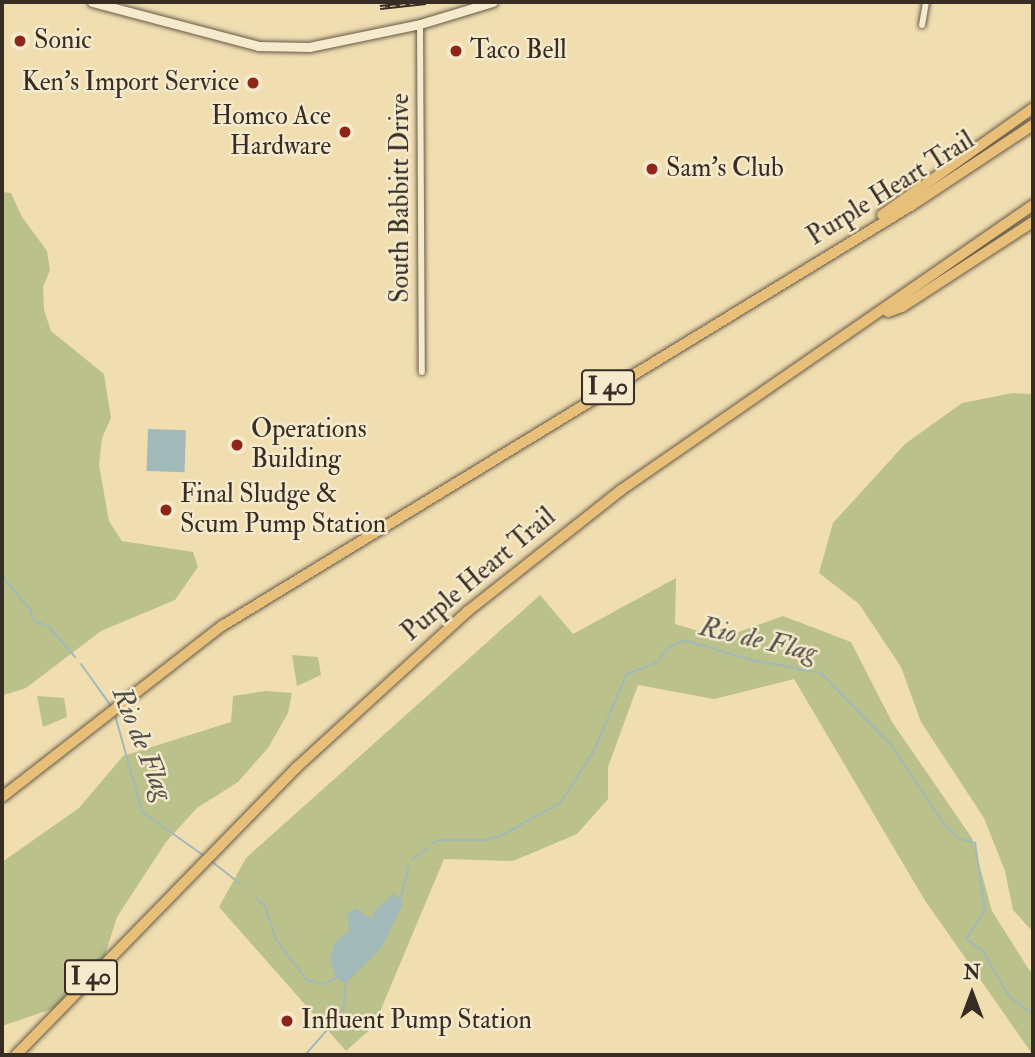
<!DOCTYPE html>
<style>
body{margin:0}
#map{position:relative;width:1035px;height:1057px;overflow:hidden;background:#f0deb1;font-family:"IM FELL Double Pica",serif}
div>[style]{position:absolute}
.green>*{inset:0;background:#bbc18b}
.water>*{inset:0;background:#a1b9b8;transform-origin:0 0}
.stream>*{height:2px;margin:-1px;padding:0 1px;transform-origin:1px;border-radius:1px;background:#a1b9b8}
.roads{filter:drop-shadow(0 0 2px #665948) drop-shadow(0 0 2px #665948)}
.street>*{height:6px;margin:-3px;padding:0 3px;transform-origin:3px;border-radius:3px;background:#f5eacc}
.secondary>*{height:9px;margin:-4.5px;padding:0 4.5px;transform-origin:4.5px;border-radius:4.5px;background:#f5eacc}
.highway>*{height:10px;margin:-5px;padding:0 5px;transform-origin:5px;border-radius:5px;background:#e8bf78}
.rail>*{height:4.5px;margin-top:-2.25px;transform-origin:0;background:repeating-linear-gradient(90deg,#f5eacc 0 5px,#382d25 0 10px);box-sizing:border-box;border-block:2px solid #382d25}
.dots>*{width:19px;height:19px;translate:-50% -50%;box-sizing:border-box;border:4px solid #f5eacc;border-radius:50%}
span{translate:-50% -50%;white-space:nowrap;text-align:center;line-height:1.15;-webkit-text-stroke:5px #f5eacc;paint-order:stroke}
.shield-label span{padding:2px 5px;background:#f5eacc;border:2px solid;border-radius:5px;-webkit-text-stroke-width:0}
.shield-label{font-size:24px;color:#382d25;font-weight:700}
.poi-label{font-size:26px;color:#382d25}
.left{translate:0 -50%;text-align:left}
.right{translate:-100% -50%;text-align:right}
.street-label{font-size:26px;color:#382d25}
.water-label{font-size:28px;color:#52504a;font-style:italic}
.frame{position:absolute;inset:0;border:4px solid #382d25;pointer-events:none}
.north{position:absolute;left:937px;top:959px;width:70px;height:70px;-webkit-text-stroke:5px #f5eacc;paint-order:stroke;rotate:0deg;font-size:19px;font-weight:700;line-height:28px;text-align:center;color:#382d25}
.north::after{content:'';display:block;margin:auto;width:24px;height:32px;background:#382d25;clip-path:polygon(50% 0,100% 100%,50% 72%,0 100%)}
</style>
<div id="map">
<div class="green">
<i style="clip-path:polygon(2px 192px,11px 193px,22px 217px,47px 251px,50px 270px,43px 287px,44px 310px,51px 331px,104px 374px,111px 418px,102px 438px,99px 465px,109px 521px,122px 541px,193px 552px,198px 567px,175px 600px,101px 631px,26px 688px,4px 695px)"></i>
<i style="clip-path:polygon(1013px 393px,1033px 394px,1033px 932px,1013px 910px,1005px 871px,984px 818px,921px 722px,901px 667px,859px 604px,819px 573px,833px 523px,905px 444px,962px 403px)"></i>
<i style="clip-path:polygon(676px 578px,675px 624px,722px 638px,783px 616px,851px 642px,892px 722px,972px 838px,992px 911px,1033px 976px,1033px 1055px,924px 899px,794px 679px,714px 699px,638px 685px,608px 767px,608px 799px,577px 834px,513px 861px,444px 859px,374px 1026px,346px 1051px,219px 907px,246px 858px,540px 595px,573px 634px)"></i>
<i style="clip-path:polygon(292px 655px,318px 657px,321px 675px,297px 686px)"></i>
<i style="clip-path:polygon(265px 691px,292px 693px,288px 713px,268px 748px,238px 782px,197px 808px,166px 842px,117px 917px,104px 958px,89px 964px,63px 962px,73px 986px,73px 1002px,2px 1026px,2px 862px,79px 808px,123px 756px,231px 722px,233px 696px)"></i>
<i style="clip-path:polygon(37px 696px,64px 698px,67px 717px,43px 727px)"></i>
</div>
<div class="water">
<i style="left:148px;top:429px;width:38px;height:42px;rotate:2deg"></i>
<i style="clip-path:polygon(395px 893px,403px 904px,382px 947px,346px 983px,336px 978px,330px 959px,334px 944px,349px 931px,347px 914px,355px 908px,372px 919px,375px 910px)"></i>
</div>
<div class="stream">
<i style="left:2px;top:576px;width:43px;rotate:49.7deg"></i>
<i style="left:30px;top:609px;width:11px;rotate:75deg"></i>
<i style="left:33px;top:620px;width:17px;rotate:24deg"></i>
<i style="left:49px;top:627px;width:40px;rotate:49deg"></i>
<i style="left:81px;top:664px;width:52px;rotate:54.5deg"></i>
<i style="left:115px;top:715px;width:101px;rotate:74.4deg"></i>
<i style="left:142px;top:812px;width:75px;rotate:35.2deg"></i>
<i style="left:432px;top:844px;width:6px;rotate:-39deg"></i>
<i style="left:437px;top:840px;width:49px"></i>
<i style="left:486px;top:840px;width:19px;rotate:-18deg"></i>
<i style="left:504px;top:834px;width:64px;rotate:-29deg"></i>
<i style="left:560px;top:803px;width:62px;rotate:-56.8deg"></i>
<i style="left:594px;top:751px;width:84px;rotate:-66.8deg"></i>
<i style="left:627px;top:674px;width:34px;rotate:-21deg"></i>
<i style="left:659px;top:662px;width:11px;rotate:-68deg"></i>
<i style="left:663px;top:652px;width:16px;rotate:-35deg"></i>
<i style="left:676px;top:643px;width:11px;rotate:-10deg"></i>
<i style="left:687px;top:641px;width:67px;rotate:16.5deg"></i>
<i style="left:751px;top:660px;width:71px;rotate:10.5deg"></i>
<i style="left:821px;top:673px;width:102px;rotate:45.8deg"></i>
<i style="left:892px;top:746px;width:94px;rotate:56.3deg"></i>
<i style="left:944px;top:824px;width:22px;rotate:43deg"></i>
<i style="left:960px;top:839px;width:16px;rotate:15deg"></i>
<i style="left:975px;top:843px;width:68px;rotate:81.5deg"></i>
<i style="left:985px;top:910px;width:35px;rotate:123deg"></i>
<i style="left:966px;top:939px;width:19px;rotate:35deg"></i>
<i style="left:982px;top:950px;width:53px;rotate:59.6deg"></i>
<i style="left:1009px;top:996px;width:31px;rotate:38deg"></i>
<i style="left:412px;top:860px;width:18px;rotate:-38deg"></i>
<i style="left:211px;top:861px;width:36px;rotate:38deg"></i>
<i style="left:256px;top:898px;width:12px;rotate:42deg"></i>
<i style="left:265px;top:906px;width:36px;rotate:72deg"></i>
<i style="left:276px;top:940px;width:51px;rotate:52.2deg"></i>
<i style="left:307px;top:980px;width:16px;rotate:14deg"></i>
<i style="left:323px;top:984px;width:14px;rotate:-25deg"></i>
<i style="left:400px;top:900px;width:35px;rotate:-75deg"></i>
<i style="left:305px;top:1055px;width:57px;rotate:-48.5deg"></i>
<i style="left:343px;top:1012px;width:29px;rotate:-84deg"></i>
</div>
<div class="roads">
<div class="street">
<i style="left:420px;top:24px;width:348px;rotate:89.7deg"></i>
<i style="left:922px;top:25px;width:23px;rotate:-80deg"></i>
</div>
<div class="secondary">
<i style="left:92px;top:2px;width:172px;rotate:14.8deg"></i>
<i style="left:258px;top:46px;width:51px;rotate:1.1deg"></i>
<i style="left:309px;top:47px;width:113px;rotate:-11.7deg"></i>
<i style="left:420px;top:24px;width:76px;rotate:-16.8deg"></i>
</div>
<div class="highway">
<i style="left:882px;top:215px;width:185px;rotate:-35.3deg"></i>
<i style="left:888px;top:312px;width:15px;rotate:-20deg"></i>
<i style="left:902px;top:307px;width:156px;rotate:-33deg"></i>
<i style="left:2px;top:797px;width:279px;rotate:-37.9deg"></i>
<i style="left:222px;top:626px;width:808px;rotate:-31.39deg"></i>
<i style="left:912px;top:205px;width:145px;rotate:-33.5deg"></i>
<i style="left:16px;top:1055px;width:401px;rotate:-45.7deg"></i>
<i style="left:296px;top:768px;width:233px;rotate:-42.4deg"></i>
<i style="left:468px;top:611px;width:195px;rotate:-38.3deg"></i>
<i style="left:621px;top:490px;width:501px;rotate:-34.67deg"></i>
</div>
</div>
<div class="rail">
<i style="left:380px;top:7px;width:46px;rotate:-6.2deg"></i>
</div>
<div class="dots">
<i style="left:20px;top:41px;background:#8f2418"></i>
<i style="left:456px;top:51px;background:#8f2418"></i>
<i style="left:253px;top:83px;background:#8f2418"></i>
<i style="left:345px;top:132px;background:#8f2418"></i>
<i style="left:652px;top:169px;background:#8f2418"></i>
<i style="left:237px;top:445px;background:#8f2418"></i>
<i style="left:166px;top:510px;background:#8f2418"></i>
<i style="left:287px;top:1021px;background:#8f2418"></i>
</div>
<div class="shield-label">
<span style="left:608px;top:387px">I 40</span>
<span style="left:91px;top:977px">I 40</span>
</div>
<div class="poi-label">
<span class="left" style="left:34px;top:41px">Sonic</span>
<span class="left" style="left:470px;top:51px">Taco Bell</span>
<span class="right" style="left:239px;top:83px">Ken's Import Service</span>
<span class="right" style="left:331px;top:132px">Homco Ace<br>Hardware</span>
<span class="left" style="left:666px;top:169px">Sam's Club</span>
<span class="left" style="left:251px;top:445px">Operations<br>Building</span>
<span class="left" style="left:180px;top:510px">Final Sludge &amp;<br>Scum Pump Station</span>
<span class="left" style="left:301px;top:1021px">Influent Pump Station</span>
</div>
<div class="street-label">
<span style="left:891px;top:189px;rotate:-32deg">Purple Heart Trail</span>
<span style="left:401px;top:198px;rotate:-90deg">South Babbitt Drive</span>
<span style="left:479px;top:575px;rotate:-40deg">Purple Heart Trail</span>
</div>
<div class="water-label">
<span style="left:758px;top:640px;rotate:13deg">Rio de Flag</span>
<span style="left:142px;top:744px;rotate:68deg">Rio de Flag</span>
</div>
<div class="frame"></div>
<div class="north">N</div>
</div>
